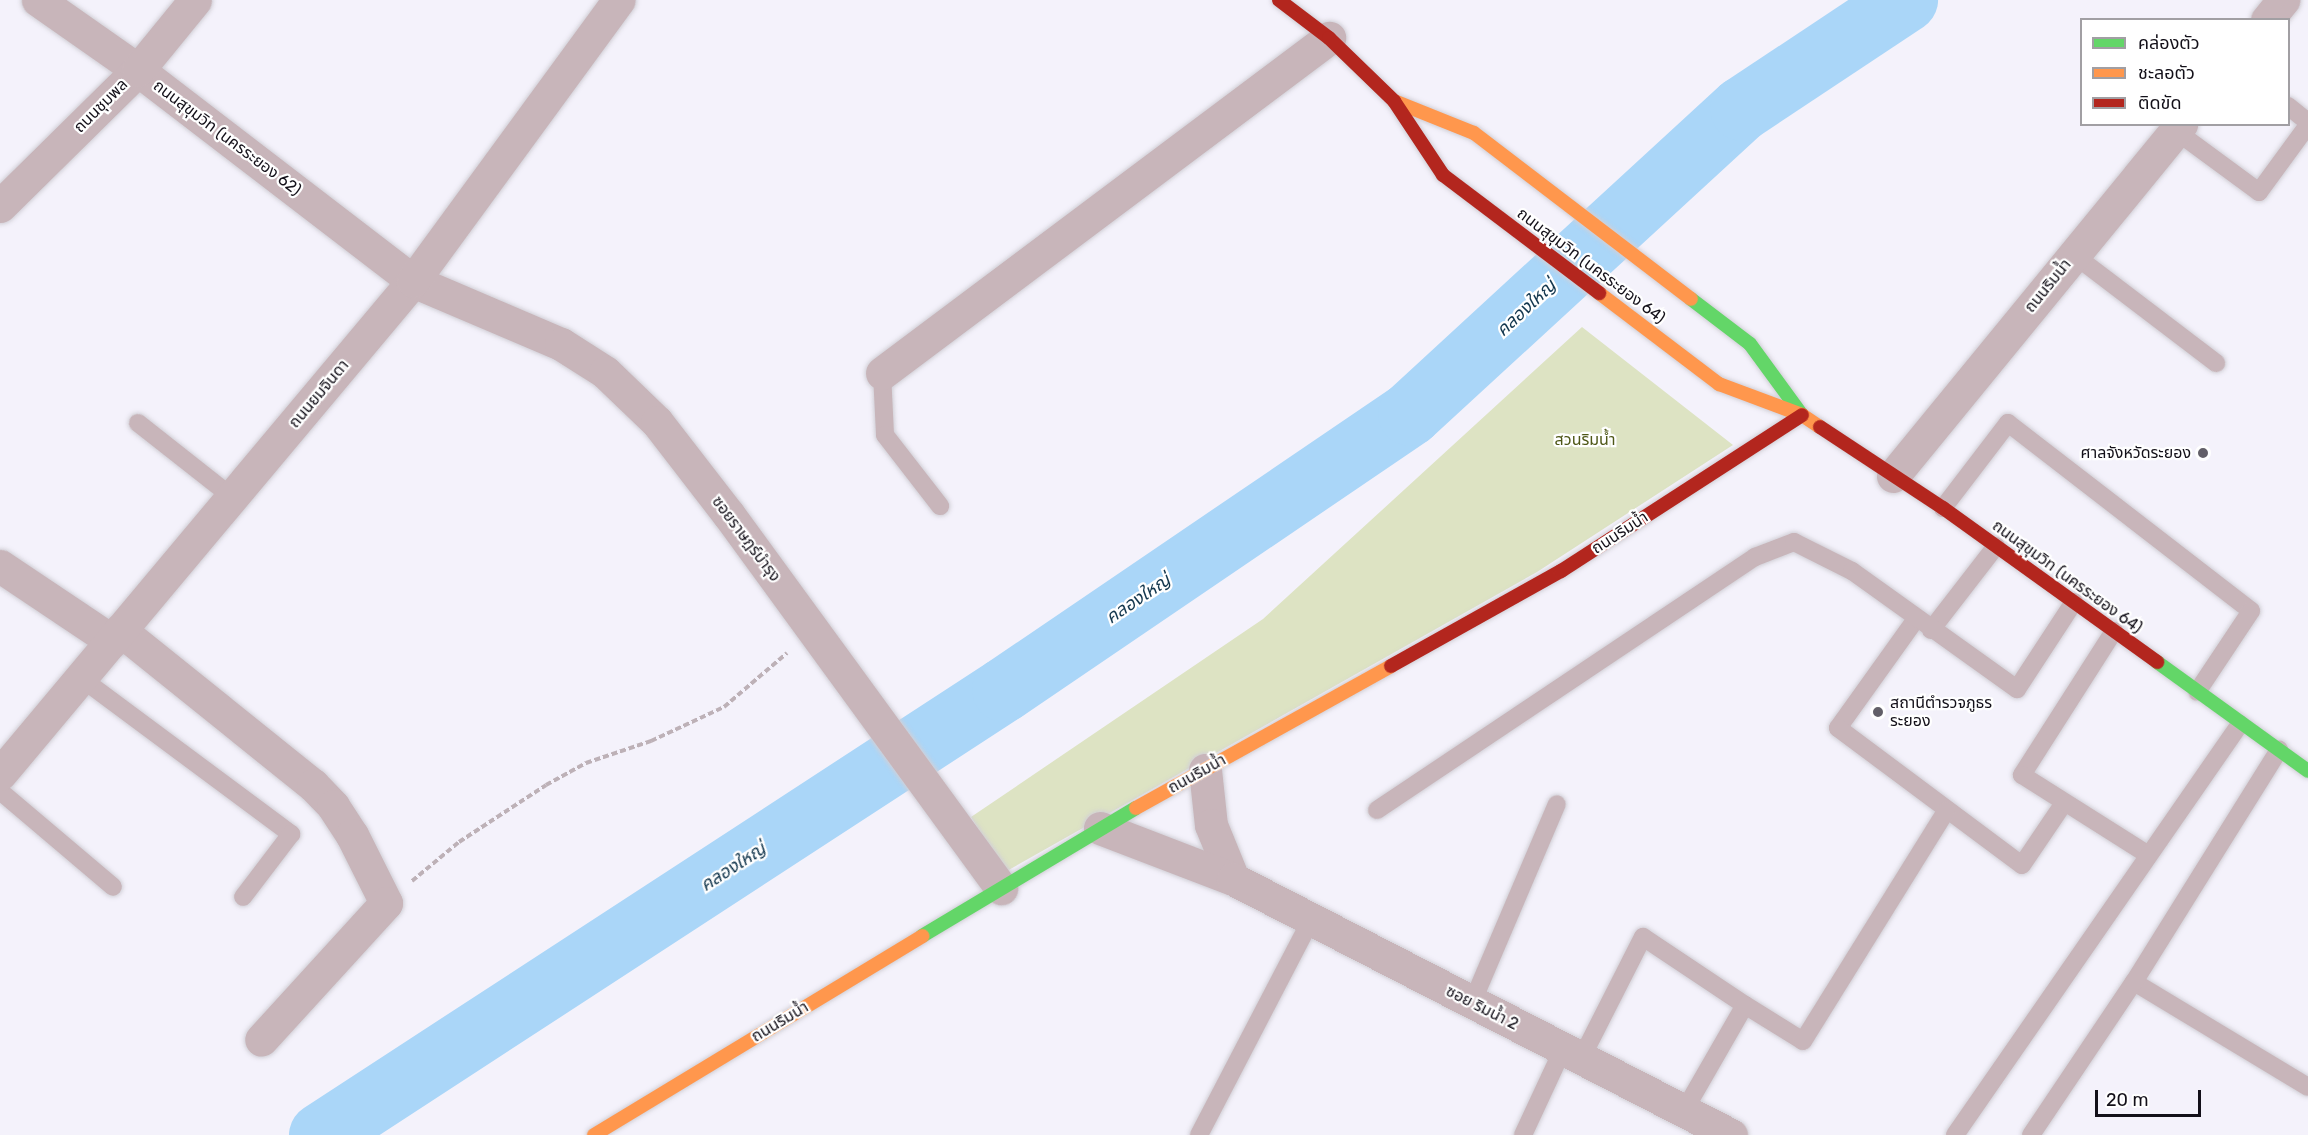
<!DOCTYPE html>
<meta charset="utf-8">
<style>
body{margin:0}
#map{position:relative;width:2308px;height:1135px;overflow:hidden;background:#f4f2fb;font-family:Rubik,"Noto Sans Thai",sans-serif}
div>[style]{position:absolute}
.green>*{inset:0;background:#dde3c3}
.river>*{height:64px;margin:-32px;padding:0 32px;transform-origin:32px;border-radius:32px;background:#aad6f8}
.path>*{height:4px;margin-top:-2px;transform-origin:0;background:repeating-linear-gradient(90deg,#bdb1b7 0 6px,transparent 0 9px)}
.roads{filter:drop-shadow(0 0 2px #d1cfd6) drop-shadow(0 0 2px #d1cfd6)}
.lane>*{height:18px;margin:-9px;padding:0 9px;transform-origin:9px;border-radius:9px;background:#c8b5ba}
.street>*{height:33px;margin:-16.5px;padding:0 16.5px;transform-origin:16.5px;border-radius:16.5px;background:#c8b5ba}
.fast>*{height:14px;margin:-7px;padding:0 7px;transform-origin:7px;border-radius:7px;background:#63d668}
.slow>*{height:14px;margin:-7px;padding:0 7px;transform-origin:7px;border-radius:7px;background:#ff974d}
.jam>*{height:14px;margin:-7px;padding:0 7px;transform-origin:7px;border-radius:7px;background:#b3261e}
.dots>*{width:16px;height:16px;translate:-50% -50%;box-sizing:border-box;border:3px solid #fff;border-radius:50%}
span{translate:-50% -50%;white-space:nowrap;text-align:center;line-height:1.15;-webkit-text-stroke:4.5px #fff;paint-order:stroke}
.street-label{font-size:16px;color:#131019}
.park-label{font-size:16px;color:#4e5717}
.poi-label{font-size:16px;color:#131019}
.right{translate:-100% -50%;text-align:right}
.left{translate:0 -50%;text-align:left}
.water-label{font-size:18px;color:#13374e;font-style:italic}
.legend{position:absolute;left:2080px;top:18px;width:210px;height:108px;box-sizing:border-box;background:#fff;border:2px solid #a19fa3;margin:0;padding:8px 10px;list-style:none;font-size:18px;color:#131019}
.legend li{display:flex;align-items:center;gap:12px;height:30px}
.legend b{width:30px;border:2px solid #a19fa3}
.scale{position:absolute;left:2095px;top:1090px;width:106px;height:27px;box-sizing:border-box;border:3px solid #131019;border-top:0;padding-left:8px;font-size:18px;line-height:21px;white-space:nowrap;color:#131019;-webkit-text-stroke:4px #fff;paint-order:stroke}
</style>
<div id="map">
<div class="green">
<i style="clip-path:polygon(1582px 327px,1733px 445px,1537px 572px,1005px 872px,971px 817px,1263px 619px)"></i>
</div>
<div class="river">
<i style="left:321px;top:1135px;width:815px;rotate:-33.09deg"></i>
<i style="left:1004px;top:690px;width:491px;rotate:-34.2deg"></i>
<i style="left:1410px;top:414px;width:451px;rotate:-42.6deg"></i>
<i style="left:1742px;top:109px;width:197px;rotate:-33.6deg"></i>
</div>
<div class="path">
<i style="left:412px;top:881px;width:61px;rotate:-39.7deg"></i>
<i style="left:459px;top:842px;width:104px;rotate:-33.2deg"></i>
<i style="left:546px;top:785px;width:46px;rotate:-28.8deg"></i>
<i style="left:586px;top:763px;width:69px;rotate:-18.7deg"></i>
<i style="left:651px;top:741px;width:81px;rotate:-25deg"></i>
<i style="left:724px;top:707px;width:83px;rotate:-40.6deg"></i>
</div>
<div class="roads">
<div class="lane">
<i style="left:2288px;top:106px;width:26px;rotate:39deg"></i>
<i style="left:2176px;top:131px;width:103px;rotate:36.3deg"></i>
<i style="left:2259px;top:192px;width:83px;rotate:-53.8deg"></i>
<i style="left:2073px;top:254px;width:180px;rotate:37.3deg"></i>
<i style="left:882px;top:373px;width:62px;rotate:87.2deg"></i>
<i style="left:885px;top:435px;width:90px;rotate:52.2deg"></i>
<i style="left:138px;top:423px;width:120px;rotate:38.2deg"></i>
<i style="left:1943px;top:508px;width:107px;rotate:-52.6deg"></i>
<i style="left:2008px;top:423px;width:307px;rotate:37.7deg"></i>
<i style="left:2251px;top:611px;width:97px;rotate:123.7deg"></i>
<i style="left:1916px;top:619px;width:134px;rotate:125.6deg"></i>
<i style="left:1838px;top:728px;width:229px;rotate:36.7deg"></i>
<i style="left:2022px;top:865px;width:75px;rotate:-55.9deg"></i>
<i style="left:1931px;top:630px;width:106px;rotate:-52.3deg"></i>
<i style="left:2114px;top:631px;width:171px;rotate:122.6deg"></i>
<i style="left:2022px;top:775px;width:148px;rotate:32.3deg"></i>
<i style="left:81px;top:678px;width:262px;rotate:36.6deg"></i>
<i style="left:291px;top:834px;width:79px;rotate:127.3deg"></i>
<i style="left:0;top:791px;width:148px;rotate:40.3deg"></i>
<i style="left:1377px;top:810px;width:455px;rotate:-33.8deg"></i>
<i style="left:1755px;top:557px;width:42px;rotate:-21deg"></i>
<i style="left:1794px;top:542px;width:65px;rotate:26.6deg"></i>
<i style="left:1852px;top:571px;width:203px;rotate:35.6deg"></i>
<i style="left:2017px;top:689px;width:104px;rotate:-56.8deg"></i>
<i style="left:2134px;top:982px;width:203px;rotate:31.1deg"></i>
<i style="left:1472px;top:1003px;width:216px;rotate:-66.9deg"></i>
<i style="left:1581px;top:1059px;width:137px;rotate:-63.1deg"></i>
<i style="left:1643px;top:937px;width:123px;rotate:33.7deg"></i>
<i style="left:1684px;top:1111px;width:122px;rotate:-60.1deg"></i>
<i style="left:1745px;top:1005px;width:68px;rotate:31.8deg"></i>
<i style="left:1803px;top:1041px;width:271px;rotate:-58.1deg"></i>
<i style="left:1199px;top:1135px;width:240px;rotate:-62.5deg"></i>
<i style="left:1523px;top:1135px;width:95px;rotate:-65.1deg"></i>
<i style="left:1955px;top:1135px;width:500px;rotate:-55.26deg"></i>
<i style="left:2031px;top:1135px;width:184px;rotate:-56.1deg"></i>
<i style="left:2134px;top:982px;width:274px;rotate:-58deg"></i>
</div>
<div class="street">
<i style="left:38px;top:0;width:122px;rotate:35deg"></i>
<i style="left:138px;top:70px;width:347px;rotate:37.5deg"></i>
<i style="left:413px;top:281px;width:161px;rotate:23.1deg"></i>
<i style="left:561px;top:344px;width:52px;rotate:32.5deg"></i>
<i style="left:605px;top:372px;width:72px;rotate:43.9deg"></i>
<i style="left:657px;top:422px;width:118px;rotate:52.3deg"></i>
<i style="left:729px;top:515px;width:462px;rotate:53.9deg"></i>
<i style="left:2267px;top:20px;width:26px;rotate:-51deg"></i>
<i style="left:0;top:206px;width:194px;rotate:-44.6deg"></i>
<i style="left:138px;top:70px;width:90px;rotate:-50.8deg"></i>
<i style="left:882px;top:373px;width:559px;rotate:-36.85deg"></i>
<i style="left:1893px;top:476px;width:455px;rotate:-50.7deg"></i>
<i style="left:0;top:566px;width:135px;rotate:33.8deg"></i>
<i style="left:120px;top:630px;width:248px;rotate:38.8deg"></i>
<i style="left:313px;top:785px;width:29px;rotate:46deg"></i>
<i style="left:333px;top:806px;width:35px;rotate:57deg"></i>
<i style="left:352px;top:835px;width:76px;rotate:63.4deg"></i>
<i style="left:386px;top:903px;width:185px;rotate:132.4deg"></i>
<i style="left:1205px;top:770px;width:55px;rotate:83.8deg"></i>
<i style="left:1211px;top:825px;width:58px;rotate:67.8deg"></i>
<i style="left:0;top:774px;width:643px;rotate:-50.05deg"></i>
<i style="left:413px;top:281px;width:348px;rotate:-53.8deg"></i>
<i style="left:1100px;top:828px;width:142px;rotate:21deg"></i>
<i style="left:1233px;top:879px;width:560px;rotate:27.21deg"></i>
</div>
<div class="fast">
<i style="left:1691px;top:299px;width:74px;rotate:37.3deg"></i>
<i style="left:1750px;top:344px;width:88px;rotate:53.8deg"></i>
<i style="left:2157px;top:662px;width:186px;rotate:35.8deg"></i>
<i style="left:922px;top:936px;width:249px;rotate:-30.9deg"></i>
</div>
<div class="slow">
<i style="left:1394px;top:101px;width:86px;rotate:21.8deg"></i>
<i style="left:1474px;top:133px;width:273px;rotate:37.4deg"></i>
<i style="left:1599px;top:293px;width:151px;rotate:37.2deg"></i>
<i style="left:1719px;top:384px;width:89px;rotate:20.5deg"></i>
<i style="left:1802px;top:415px;width:22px;rotate:34deg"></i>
<i style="left:1136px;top:808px;width:292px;rotate:-29.1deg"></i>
<i style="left:594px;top:1135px;width:384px;rotate:-31.2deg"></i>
</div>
<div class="jam">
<i style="left:1279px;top:0;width:63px;rotate:37.2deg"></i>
<i style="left:1329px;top:38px;width:91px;rotate:44.1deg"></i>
<i style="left:1394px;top:101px;width:89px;rotate:56.5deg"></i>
<i style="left:1443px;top:175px;width:196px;rotate:37.1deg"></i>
<i style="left:1820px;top:427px;width:147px;rotate:33.4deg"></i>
<i style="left:1943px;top:508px;width:264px;rotate:35.7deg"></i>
<i style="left:1391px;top:666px;width:195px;rotate:-29.2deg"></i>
<i style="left:1561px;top:571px;width:287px;rotate:-32.9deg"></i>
</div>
</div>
<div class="dots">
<i style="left:2203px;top:453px;background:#625f68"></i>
<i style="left:1878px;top:712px;background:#625f68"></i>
</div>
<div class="street-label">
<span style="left:101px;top:106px;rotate:-45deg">ถนนชุมพล</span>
<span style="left:227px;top:138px;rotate:37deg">ถนนสุขุมวิท (นครระยอง 62)</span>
<span style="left:1591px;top:266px;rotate:37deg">ถนนสุขุมวิท (นครระยอง 64)</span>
<span style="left:2048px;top:286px;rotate:-51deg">ถนนริมน้ำ</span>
<span style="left:319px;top:394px;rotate:-50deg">ถนนยมจินดา</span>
<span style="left:1620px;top:533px;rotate:-33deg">ถนนริมน้ำ</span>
<span style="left:746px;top:539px;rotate:53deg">ซอยราษฎร์บำรุง</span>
<span style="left:2067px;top:577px;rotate:36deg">ถนนสุขุมวิท (นครระยอง 64)</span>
<span style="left:1197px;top:774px;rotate:-29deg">ถนนริมน้ำ</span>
<span style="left:1482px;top:1008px;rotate:27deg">ซอย ริมน้ำ 2</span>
<span style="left:780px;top:1022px;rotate:-31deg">ถนนริมน้ำ</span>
</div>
<div class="park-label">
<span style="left:1585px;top:440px">สวนริมน้ำ</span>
</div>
<div class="poi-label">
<span class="right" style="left:2191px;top:453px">ศาลจังหวัดระยอง</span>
<span class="left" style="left:1890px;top:712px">สถานีตำรวจภูธร<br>ระยอง</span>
</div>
<div class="water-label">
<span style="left:1526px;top:308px;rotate:-43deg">คลองใหญ่</span>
<span style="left:1138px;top:599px;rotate:-34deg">คลองใหญ่</span>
<span style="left:733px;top:867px;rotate:-33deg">คลองใหญ่</span>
</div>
<ul class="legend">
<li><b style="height:8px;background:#63d668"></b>คล่องตัว</li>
<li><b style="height:8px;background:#ff974d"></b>ชะลอตัว</li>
<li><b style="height:8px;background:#b3261e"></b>ติดขัด</li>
</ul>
<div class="scale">20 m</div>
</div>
